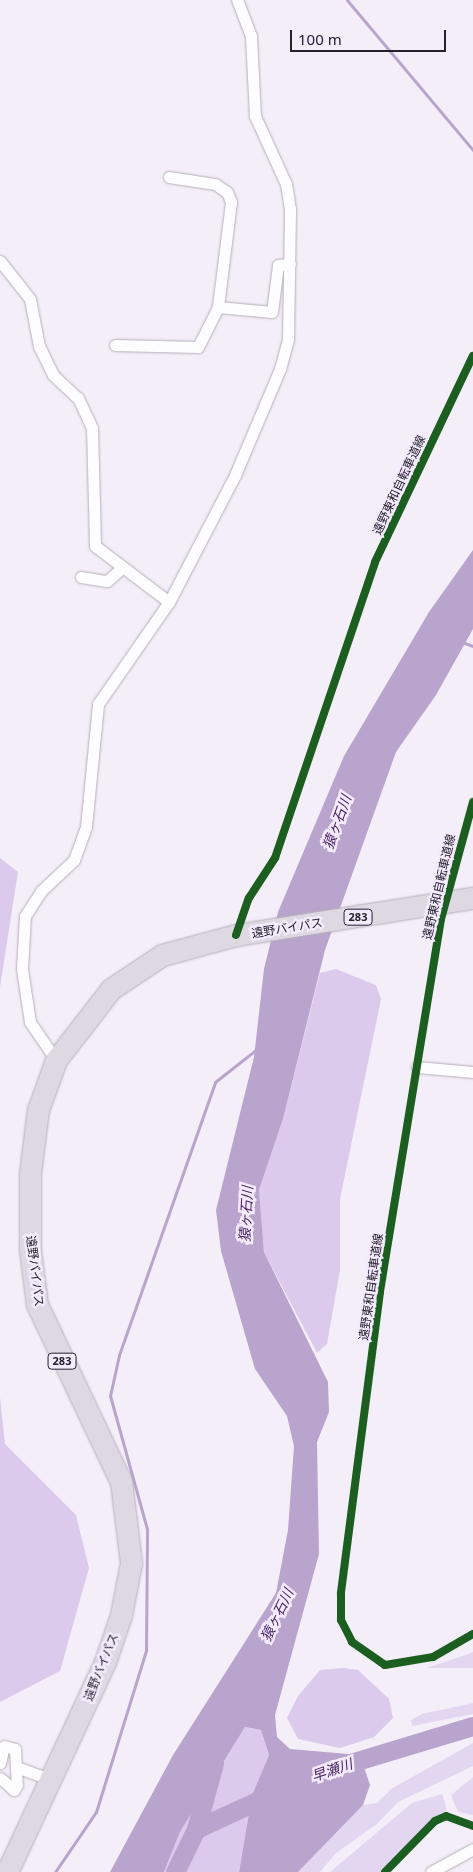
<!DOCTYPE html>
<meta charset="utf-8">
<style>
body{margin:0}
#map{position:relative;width:473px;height:1872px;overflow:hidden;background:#f4eef9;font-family:"Noto Sans","Noto Sans JP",sans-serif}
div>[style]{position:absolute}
.green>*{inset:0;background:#e3d6f0}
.forest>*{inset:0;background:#dccaed}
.water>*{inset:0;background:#b8a4cc}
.stream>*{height:3px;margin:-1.5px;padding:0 1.5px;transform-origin:1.5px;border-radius:1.5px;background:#b8a4cc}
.river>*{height:19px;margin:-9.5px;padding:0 9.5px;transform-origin:9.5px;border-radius:9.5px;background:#b8a4cc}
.roads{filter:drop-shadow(0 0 1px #b5afba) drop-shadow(0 0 1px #b5afba)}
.street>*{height:11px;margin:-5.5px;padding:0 5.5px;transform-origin:5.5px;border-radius:5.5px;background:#fdfcfe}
.highway>*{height:21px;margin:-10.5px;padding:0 10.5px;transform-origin:10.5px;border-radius:10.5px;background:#ded8e3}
.cycleway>*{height:8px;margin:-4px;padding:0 4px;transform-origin:4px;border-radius:4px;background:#1b5e20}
span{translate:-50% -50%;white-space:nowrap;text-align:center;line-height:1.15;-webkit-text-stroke:5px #f4eafd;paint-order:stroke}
.shield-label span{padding:1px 4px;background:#f4eafd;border:1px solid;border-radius:4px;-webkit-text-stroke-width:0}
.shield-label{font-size:11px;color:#26202c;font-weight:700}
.street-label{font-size:12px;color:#26202c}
.water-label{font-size:14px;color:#472263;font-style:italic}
.scale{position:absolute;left:290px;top:30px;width:156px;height:22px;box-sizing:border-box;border:2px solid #26202c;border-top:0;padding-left:6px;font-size:15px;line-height:18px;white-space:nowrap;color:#26202c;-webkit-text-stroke:4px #f4eafd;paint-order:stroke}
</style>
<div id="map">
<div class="green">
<i style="clip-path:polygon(473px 1652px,473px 1668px,426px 1668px,466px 1655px)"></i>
<i style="clip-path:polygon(473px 1703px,473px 1714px,412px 1726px,411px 1720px,422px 1714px)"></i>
<i style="clip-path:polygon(473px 1743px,473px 1766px,398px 1802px,377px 1824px,336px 1853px,320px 1872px,298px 1872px,363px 1805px,377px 1803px,391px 1789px)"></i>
<i style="clip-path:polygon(473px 1777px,473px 1815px,472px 1815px,458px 1812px,451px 1795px)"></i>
<i style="clip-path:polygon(442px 1794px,447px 1810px,430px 1821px,381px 1872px,330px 1872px,412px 1803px)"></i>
</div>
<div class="forest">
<i style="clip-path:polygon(0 858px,18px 872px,0 987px)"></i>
<i style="clip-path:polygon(336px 969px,376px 985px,381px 999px,340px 1199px,340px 1270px,327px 1344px,317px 1353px,264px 1252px,259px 1190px,283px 1119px,320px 973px)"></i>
<i style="clip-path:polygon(0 1397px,5px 1444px,76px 1515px,89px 1568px,60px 1671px,0 1702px)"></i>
<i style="clip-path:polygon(343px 1668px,358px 1670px,389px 1699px,393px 1718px,374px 1737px,340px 1748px,298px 1739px,287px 1718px,298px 1696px,320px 1670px)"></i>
<i style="clip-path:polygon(245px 1727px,261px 1730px,269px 1755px,252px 1795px,239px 1872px,164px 1872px,180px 1832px)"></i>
</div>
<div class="water">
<i style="clip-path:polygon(473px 550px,473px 629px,436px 695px,396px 752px,325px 950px,283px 1119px,259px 1190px,264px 1252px,328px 1382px,329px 1412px,317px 1442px,319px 1554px,275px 1715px,277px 1737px,290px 1749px,360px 1755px,370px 1785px,363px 1805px,298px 1872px,239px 1872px,252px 1795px,269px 1755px,261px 1730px,245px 1727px,180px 1832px,164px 1872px,110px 1872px,173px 1755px,276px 1593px,288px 1530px,294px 1446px,287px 1416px,255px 1369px,221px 1251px,216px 1210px,254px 1057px,264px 969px,278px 912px,344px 756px,429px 612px)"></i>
</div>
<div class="stream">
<i style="left:347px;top:0;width:196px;rotate:50deg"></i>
<i style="left:462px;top:642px;width:12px;rotate:20deg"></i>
<i style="left:55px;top:1872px;width:73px;rotate:-55.7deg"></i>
<i style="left:96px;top:1812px;width:170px;rotate:-72.8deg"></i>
<i style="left:146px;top:1650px;width:121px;rotate:-89.5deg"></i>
<i style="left:147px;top:1529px;width:138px;rotate:-105.5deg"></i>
<i style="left:110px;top:1396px;width:42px;rotate:-77.6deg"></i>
<i style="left:119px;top:1355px;width:289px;rotate:-70.6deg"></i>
<i style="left:215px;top:1082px;width:53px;rotate:-38.2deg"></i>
</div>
<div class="river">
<i style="left:337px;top:1767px;width:142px;rotate:-16.8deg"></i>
<i style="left:196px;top:1829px;width:84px;rotate:-24.7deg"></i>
<i style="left:175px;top:1872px;width:48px;rotate:-64deg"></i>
<i style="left:196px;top:1829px;width:68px;rotate:-74.7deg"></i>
</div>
<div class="roads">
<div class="street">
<i style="left:169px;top:177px;width:47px;rotate:8.7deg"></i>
<i style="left:215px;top:184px;width:14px;rotate:34deg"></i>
<i style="left:227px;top:192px;width:11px;rotate:68deg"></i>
<i style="left:231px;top:202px;width:106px;rotate:97.1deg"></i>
<i style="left:0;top:261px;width:48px;rotate:51.7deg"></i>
<i style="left:30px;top:299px;width:48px;rotate:79.2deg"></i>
<i style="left:39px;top:346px;width:32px;rotate:64deg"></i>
<i style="left:53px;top:375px;width:34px;rotate:43deg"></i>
<i style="left:78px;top:398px;width:33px;rotate:65deg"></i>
<i style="left:92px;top:428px;width:118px;rotate:88.5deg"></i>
<i style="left:95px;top:546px;width:93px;rotate:37.1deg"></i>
<i style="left:115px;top:345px;width:83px;rotate:1.4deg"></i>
<i style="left:198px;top:347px;width:45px;rotate:-63.4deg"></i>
<i style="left:218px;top:307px;width:54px;rotate:5.3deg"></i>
<i style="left:272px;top:312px;width:47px;rotate:-82.7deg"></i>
<i style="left:278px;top:265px;width:12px;rotate:-5deg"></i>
<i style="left:81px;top:577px;width:26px;rotate:9deg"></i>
<i style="left:107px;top:581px;width:20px;rotate:-41deg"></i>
<i style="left:56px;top:1060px;width:46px;rotate:-124.4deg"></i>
<i style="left:30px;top:1022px;width:54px;rotate:-98.6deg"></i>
<i style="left:22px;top:969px;width:53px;rotate:-86.8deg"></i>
<i style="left:25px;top:916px;width:30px;rotate:-57deg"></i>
<i style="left:41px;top:891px;width:45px;rotate:-43.2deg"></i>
<i style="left:74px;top:860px;width:35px;rotate:-70deg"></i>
<i style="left:86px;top:827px;width:124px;rotate:-84.4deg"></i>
<i style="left:98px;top:704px;width:124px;rotate:-55.2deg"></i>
<i style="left:169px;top:602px;width:143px;rotate:-62.5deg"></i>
<i style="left:235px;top:475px;width:115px;rotate:-67deg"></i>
<i style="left:280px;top:369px;width:31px;rotate:-75deg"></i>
<i style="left:288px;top:339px;width:130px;rotate:-89.1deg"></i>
<i style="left:290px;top:209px;width:25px;rotate:-99deg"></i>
<i style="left:286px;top:184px;width:75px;rotate:-114.5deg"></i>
<i style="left:255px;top:116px;width:80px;rotate:-92.9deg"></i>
<i style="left:251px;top:36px;width:39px;rotate:-111deg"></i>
<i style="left:417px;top:1067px;width:56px;rotate:5.1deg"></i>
<i style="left:0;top:1763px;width:17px;rotate:-77deg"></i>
<i style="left:4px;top:1746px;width:11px;rotate:15deg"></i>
<i style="left:15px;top:1749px;width:36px;rotate:87deg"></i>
<i style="left:17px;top:1785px;width:6px;rotate:121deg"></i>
<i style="left:14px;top:1790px;width:18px;rotate:-139deg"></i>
<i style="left:19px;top:1768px;width:35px;rotate:20deg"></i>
<i style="left:431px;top:1872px;width:48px;rotate:-28.7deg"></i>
</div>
<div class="highway">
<i style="left:7px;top:1872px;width:232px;rotate:-65deg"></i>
<i style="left:105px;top:1662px;width:50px;rotate:-71.2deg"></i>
<i style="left:121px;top:1615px;width:53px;rotate:-79.1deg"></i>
<i style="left:131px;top:1563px;width:82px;rotate:-97deg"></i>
<i style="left:121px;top:1482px;width:197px;rotate:-115.3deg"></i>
<i style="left:37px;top:1304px;width:54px;rotate:-97.4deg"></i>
<i style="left:30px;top:1250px;width:77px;rotate:-90deg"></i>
<i style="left:30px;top:1173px;width:64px;rotate:-82.8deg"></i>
<i style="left:38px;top:1110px;width:53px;rotate:-70.2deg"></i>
<i style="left:56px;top:1060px;width:90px;rotate:-52.2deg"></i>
<i style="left:111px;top:989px;width:61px;rotate:-33.7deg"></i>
<i style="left:162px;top:955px;width:77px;rotate:-15.1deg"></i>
<i style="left:236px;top:935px;width:240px;rotate:-8.9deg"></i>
</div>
</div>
<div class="cycleway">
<i style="left:473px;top:802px;width:121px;rotate:105.3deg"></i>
<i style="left:441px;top:919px;width:378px;rotate:99.3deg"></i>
<i style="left:380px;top:1292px;width:304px;rotate:97.4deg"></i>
<i style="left:341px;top:1593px;width:27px;rotate:90deg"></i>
<i style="left:341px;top:1620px;width:25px;rotate:63deg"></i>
<i style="left:352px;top:1642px;width:40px;rotate:34.9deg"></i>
<i style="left:385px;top:1665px;width:49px;rotate:-9.5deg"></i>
<i style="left:433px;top:1657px;width:46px;rotate:-29.9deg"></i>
<i style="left:236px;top:935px;width:39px;rotate:-71deg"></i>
<i style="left:249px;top:898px;width:48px;rotate:-57deg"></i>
<i style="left:275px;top:858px;width:312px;rotate:-71.3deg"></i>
<i style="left:375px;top:562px;width:228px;rotate:-64.6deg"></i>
<i style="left:385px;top:1872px;width:71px;rotate:-45.6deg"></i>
<i style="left:435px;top:1821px;width:12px;rotate:-24deg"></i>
<i style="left:446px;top:1816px;width:29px;rotate:20deg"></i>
</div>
<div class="shield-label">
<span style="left:358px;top:917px">283</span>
<span style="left:62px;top:1361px">283</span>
</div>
<div class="street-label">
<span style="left:399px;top:485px;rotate:-65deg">遠野東和自転車道線</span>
<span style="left:439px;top:887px;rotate:-77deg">遠野東和自転車道線</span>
<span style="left:287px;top:928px;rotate:-9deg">遠野バイパス</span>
<span style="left:35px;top:1271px;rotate:83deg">遠野バイパス</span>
<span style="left:371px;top:1287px;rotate:-82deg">遠野東和自転車道線</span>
<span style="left:101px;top:1667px;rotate:-68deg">遠野バイパス</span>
</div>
<div class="water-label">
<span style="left:337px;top:822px;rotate:-70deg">猿ヶ石川</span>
<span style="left:246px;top:1214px;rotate:-87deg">猿ヶ石川</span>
<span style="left:277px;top:1615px;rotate:-64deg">猿ヶ石川</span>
<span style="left:332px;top:1770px;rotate:-19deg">早瀬川</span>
</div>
<div class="scale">100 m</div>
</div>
